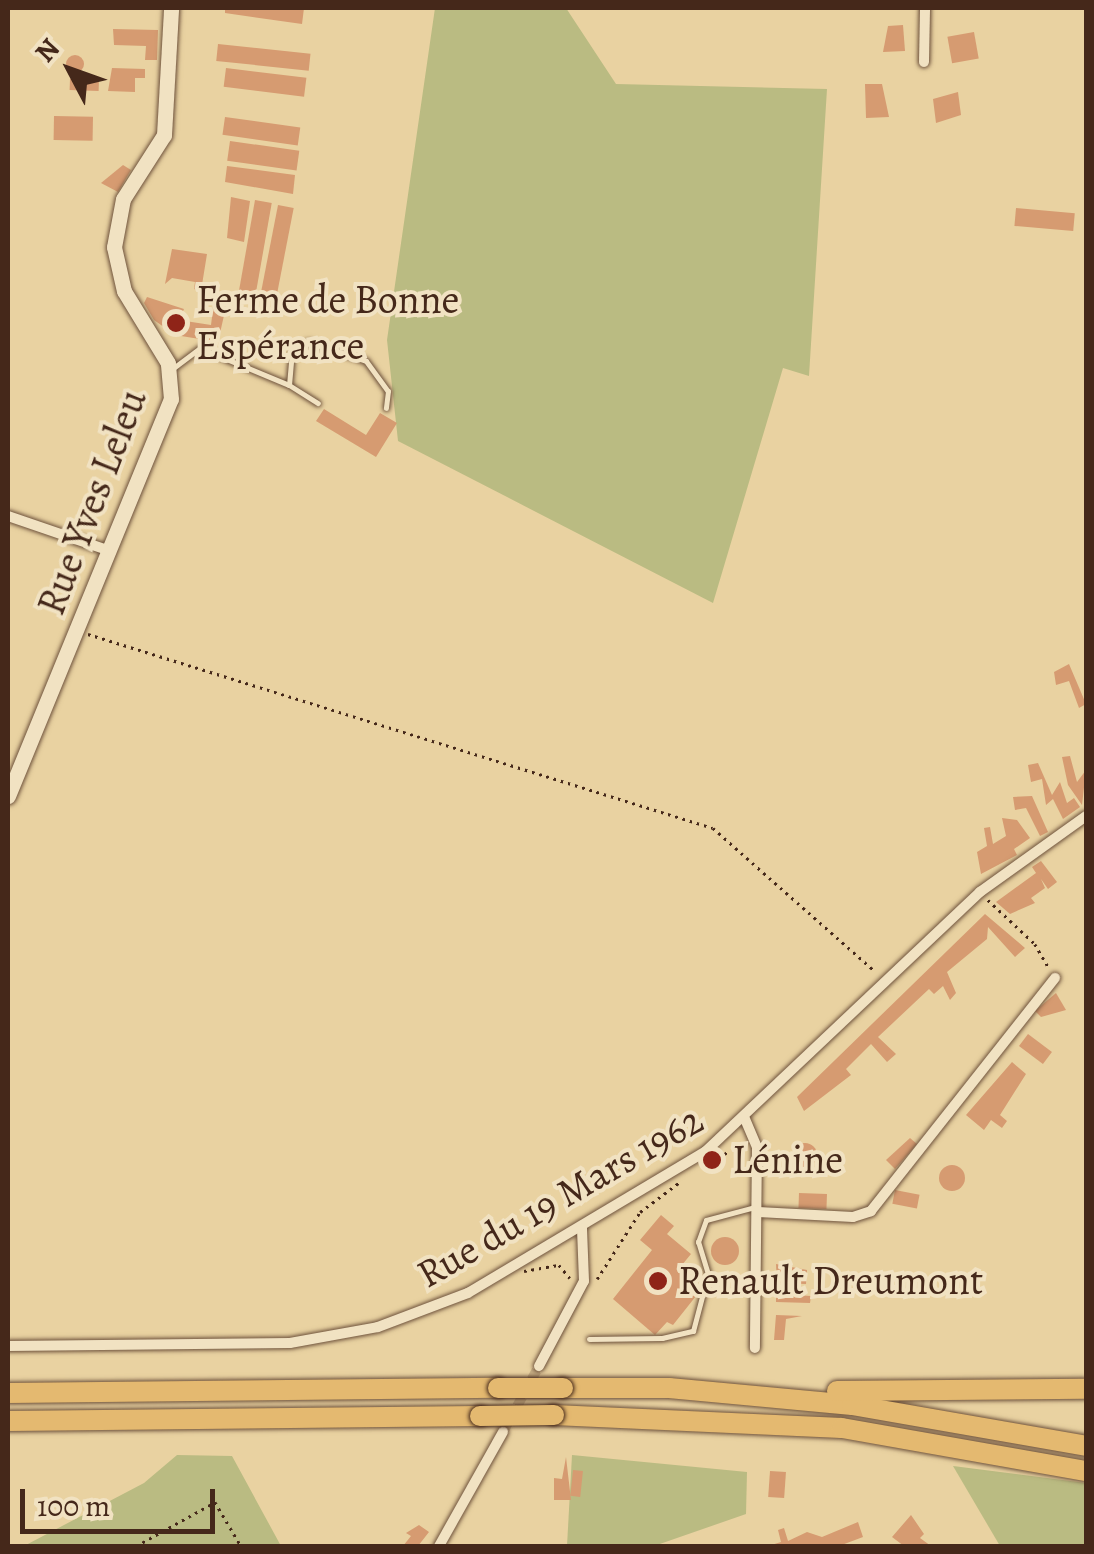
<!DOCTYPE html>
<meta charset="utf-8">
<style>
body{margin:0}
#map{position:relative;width:1094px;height:1554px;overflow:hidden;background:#e9d2a1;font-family:Alegreya,serif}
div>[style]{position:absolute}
.green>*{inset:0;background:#babb82}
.building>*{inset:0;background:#d69b71;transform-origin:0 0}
.round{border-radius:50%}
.street-tunnel>*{height:10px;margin-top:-5px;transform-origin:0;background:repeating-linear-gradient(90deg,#c8b086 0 10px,transparent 0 15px)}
.path>*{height:2.5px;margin-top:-1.25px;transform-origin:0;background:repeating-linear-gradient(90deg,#45281a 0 2.5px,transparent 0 7.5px)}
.roads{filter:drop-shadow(0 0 2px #6e523c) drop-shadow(0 0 2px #6e523c)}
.lane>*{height:5px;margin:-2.5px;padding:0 2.5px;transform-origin:2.5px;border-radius:2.5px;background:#f1e2c2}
.street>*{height:10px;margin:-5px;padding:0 5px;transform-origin:5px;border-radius:5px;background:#f1e2c2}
.secondary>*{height:15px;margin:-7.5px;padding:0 7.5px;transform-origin:7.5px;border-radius:7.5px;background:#f1e2c2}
.highway>*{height:20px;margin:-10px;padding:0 10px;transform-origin:10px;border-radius:10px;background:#e4b970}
.bridges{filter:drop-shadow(0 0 2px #45281a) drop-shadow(0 0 2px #45281a)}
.highway-bridge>*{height:20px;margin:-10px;padding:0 10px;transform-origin:10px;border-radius:10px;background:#e4b970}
.dots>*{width:28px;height:28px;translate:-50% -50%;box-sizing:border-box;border:5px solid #f1e2c2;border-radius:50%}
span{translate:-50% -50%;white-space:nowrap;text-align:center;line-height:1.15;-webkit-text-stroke:8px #f1e2c2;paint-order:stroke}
.poi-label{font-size:40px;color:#45281a}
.left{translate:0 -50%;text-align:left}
.street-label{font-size:40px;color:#45281a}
.frame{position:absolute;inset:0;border:10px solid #45281a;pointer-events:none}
.north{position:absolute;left:20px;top:20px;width:100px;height:100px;-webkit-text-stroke:8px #f1e2c2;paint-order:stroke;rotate:311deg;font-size:28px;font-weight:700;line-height:40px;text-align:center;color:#45281a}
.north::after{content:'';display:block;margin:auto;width:35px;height:45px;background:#45281a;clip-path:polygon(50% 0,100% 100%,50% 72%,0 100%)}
.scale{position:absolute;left:20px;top:1489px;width:195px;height:45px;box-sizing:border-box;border:5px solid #45281a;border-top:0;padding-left:12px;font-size:30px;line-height:35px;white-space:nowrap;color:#45281a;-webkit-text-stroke:8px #f1e2c2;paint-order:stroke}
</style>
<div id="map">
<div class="green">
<i style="clip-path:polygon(435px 8px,566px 8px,616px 84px,827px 89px,809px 376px,783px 368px,713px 603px,398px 441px,387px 340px)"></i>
<i style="clip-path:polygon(177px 1455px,232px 1456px,281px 1546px,24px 1546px,144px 1483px)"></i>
<i style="clip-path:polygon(572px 1455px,747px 1472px,746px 1514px,654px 1546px,567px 1546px)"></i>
<i style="clip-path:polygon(953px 1466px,1086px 1483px,1086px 1546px,1000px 1546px)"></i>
</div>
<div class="building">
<i style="clip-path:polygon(225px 8px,304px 8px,302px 24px,225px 13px)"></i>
<i style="clip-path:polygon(903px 25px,905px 51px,883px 52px,888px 26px)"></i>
<i style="clip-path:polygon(113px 29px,158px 30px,157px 60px,145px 60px,146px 46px,114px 45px)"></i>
<i style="left:974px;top:32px;width:27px;height:27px;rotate:80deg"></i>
<i style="left:218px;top:44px;width:93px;height:17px;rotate:6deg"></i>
<i class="round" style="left:66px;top:55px;width:18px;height:18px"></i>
<i style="clip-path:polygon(112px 68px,145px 69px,145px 78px,135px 78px,135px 92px,108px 91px)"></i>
<i style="left:226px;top:68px;width:81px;height:19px;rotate:7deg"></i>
<i style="left:70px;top:79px;width:29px;height:11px;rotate:2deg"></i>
<i style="clip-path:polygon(865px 84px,882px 84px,889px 117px,866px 118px)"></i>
<i style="clip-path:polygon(958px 92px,961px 115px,936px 123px,933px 99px)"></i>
<i style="left:54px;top:116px;width:39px;height:24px;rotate:1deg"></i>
<i style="left:225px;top:117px;width:76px;height:18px;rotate:8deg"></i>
<i style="left:230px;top:141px;width:70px;height:20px;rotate:8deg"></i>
<i style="clip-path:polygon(123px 165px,131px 170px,118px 192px,101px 183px)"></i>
<i style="clip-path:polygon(227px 166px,295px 175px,293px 194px,225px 182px)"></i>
<i style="clip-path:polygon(231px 197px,250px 201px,244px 242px,227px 238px)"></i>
<i style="left:255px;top:200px;width:17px;height:92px;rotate:10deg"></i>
<i style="left:278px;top:205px;width:16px;height:90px;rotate:11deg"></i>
<i style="left:1016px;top:208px;width:59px;height:18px;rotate:5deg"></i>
<i style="clip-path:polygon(172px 249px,207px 254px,201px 291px,194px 289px,195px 282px,172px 278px,165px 284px)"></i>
<i style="clip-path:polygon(147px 297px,184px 309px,179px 320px,211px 325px,213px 309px,225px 311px,218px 342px,175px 335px,154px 320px,144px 303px)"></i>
<i style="clip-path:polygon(324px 409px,366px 435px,380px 413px,397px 423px,376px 457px,316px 421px)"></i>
<i style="clip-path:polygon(1069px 664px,1086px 704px,1079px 708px,1069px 681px,1056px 685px,1054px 672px)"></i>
<i style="clip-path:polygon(1070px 756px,1077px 782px,1086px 770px,1082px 805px,1068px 785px,1062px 757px)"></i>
<i style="clip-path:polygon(1038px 763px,1052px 795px,1060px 782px,1067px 803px,1074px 798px,1080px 807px,1063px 819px,1053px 799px,1046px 805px,1042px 779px,1031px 782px,1028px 765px)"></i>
<i style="clip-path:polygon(1032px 796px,1048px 832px,1040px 836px,1026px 808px,1015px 810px,1013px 797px)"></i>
<i style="clip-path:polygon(1002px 818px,1017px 820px,1030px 838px,1014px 849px,1017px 855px,981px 874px,977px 852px,987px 846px,984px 828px,990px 827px,993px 844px,1006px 836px)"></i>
<i style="clip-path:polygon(1041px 861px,1057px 882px,1048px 889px,1041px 879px,1045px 888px,1031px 898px,1035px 903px,1010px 914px,996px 902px,1036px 873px,1032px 867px)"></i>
<i style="clip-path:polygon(985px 914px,1025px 948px,1015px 957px,988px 927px,987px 939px,947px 972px,956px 993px,950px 1000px,943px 986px,934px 994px,929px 989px,878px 1037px,896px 1054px,887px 1062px,871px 1044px,846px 1069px,851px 1075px,804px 1111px,797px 1097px)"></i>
<i style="clip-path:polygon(1056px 993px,1066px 1010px,1041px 1017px,1035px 1011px)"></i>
<i style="left:1028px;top:1034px;width:30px;height:15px;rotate:37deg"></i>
<i style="clip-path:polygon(1012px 1062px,1026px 1074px,1000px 1115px,1007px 1121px,1002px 1128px,991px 1120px,984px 1130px,966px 1115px)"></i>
<i style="clip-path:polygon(910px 1138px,917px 1144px,895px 1169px,886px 1160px)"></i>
<i class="round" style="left:793px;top:1143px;width:24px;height:24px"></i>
<i class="round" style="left:939px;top:1165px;width:26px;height:26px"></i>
<i style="left:895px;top:1190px;width:25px;height:14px;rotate:11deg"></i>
<i style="left:799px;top:1193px;width:28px;height:15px;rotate:2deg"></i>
<i style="clip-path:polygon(661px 1215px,674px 1226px,667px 1234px,691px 1254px,677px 1271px,700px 1291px,673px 1325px,667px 1322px,655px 1335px,613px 1299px,652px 1250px,640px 1240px)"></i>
<i class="round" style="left:711px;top:1237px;width:28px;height:28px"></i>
<i style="clip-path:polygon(776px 1264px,807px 1270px,806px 1284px,777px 1283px)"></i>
<i style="clip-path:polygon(776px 1294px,811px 1296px,810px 1303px,776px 1302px)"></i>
<i style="clip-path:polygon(776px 1315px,802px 1316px,786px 1319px,784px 1340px,774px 1340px)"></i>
<i style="clip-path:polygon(566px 1457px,571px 1500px,554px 1500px,554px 1478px,562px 1479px)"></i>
<i style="left:573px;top:1470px;width:10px;height:26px;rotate:6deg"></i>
<i style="left:770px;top:1471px;width:16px;height:26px;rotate:4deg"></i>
<i style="clip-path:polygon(911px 1515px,924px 1534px,920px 1538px,931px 1546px,904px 1546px,892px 1537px)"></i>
<i style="clip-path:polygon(858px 1522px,863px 1537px,839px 1546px,768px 1546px,781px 1542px,778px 1530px,784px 1528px,788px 1541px,807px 1532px,822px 1537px)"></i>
<i style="clip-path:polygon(419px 1525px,429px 1532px,418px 1546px,403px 1546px,411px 1536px,406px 1533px)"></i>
</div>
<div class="street-tunnel">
<i style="left:503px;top:1432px;width:75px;rotate:-61.4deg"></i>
</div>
<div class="path">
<i style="left:88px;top:634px;width:654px;rotate:17.24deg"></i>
<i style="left:713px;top:828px;width:217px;rotate:41.5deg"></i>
<i style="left:988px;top:900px;width:64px;rotate:43.1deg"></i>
<i style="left:1035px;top:944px;width:28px;rotate:60deg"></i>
<i style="left:718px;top:1158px;width:13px;rotate:-32deg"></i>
<i style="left:524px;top:1271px;width:36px;rotate:-10deg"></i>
<i style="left:559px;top:1265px;width:17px;rotate:50deg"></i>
<i style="left:597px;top:1279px;width:80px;rotate:-57.3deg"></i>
<i style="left:640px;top:1212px;width:51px;rotate:-37.1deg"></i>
<i style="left:136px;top:1546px;width:90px;rotate:-29.1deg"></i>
<i style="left:215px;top:1502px;width:51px;rotate:59.4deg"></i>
</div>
<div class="roads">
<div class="lane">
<i style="left:172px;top:369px;width:35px;rotate:-37deg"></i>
<i style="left:200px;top:348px;width:96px;rotate:22.6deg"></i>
<i style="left:289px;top:385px;width:33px;rotate:-85deg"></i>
<i style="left:292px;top:352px;width:19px;rotate:-32deg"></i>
<i style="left:308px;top:342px;width:61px;rotate:18.1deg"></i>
<i style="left:366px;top:361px;width:37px;rotate:54deg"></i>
<i style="left:388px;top:391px;width:17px;rotate:97deg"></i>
<i style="left:289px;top:385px;width:34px;rotate:32deg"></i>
<i style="left:589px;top:1339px;width:73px;rotate:-0.8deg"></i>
<i style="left:662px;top:1338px;width:32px;rotate:-13deg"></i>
<i style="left:693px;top:1331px;width:59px;rotate:-75.3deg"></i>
<i style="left:708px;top:1274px;width:34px;rotate:-107deg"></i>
<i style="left:698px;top:1242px;width:23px;rotate:-70deg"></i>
<i style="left:706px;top:1220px;width:51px;rotate:-14.9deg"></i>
</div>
<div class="street">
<i style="left:924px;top:62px;width:54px;rotate:-88.9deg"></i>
<i style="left:8px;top:516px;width:108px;rotate:18.9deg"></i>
<i style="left:745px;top:1119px;width:30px;rotate:67deg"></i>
<i style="left:757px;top:1147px;width:201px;rotate:90.6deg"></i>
<i style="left:758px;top:1212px;width:95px;rotate:3deg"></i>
<i style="left:853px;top:1217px;width:19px;rotate:-18deg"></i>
<i style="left:871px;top:1211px;width:297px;rotate:-51.7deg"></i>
<i style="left:8px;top:1346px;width:282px;rotate:-0.6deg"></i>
<i style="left:290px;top:1343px;width:89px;rotate:-10.3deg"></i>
<i style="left:378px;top:1327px;width:96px;rotate:-20.7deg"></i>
<i style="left:468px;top:1293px;width:277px;rotate:-30.8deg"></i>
<i style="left:706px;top:1151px;width:377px;rotate:-43.4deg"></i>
<i style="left:980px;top:892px;width:130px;rotate:-35.6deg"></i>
<i style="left:539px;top:1366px;width:96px;rotate:-62.1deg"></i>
<i style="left:584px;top:1281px;width:53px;rotate:-92.2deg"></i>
<i style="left:439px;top:1546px;width:131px;rotate:-60.7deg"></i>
</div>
<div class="secondary">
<i style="left:8px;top:796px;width:429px;rotate:-67.7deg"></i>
<i style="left:171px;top:399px;width:36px;rotate:-95deg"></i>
<i style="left:168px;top:363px;width:84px;rotate:-121.4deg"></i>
<i style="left:124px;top:291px;width:45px;rotate:-102.8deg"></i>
<i style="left:114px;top:247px;width:49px;rotate:-79.4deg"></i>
<i style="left:123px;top:199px;width:76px;rotate:-57.4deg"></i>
<i style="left:164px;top:135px;width:127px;rotate:-86.8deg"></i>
</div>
<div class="highway">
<i style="left:563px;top:1388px;width:106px"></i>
<i style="left:669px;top:1388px;width:184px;rotate:5.3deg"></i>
<i style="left:852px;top:1405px;width:238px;rotate:9.9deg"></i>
<i style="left:837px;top:1391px;width:247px;rotate:-0.5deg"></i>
<i style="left:8px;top:1393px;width:490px;rotate:-0.6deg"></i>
<i style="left:554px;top:1415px;width:288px;rotate:2.6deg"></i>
<i style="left:842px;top:1428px;width:248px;rotate:10deg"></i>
<i style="left:8px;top:1421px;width:472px;rotate:-0.6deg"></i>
</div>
</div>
<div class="bridges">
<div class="highway-bridge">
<i style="left:498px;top:1388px;width:65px"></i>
<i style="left:480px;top:1416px;width:74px;rotate:-0.8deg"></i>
</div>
</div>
<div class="dots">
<i style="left:176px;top:323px;background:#8f2418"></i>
<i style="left:712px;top:1160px;background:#8f2418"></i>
<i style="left:658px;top:1281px;background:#8f2418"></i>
</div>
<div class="poi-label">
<span class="left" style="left:196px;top:323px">Ferme de Bonne<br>Espérance</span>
<span class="left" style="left:732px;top:1160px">Lénine</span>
<span class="left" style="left:678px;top:1281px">Renault Dreumont</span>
</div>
<div class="street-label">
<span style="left:92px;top:502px;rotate:-69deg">Rue Yves Leleu</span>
<span style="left:560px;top:1197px;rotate:-30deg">Rue du 19 Mars 1962</span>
</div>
<div class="frame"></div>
<div class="north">N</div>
<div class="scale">100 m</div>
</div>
